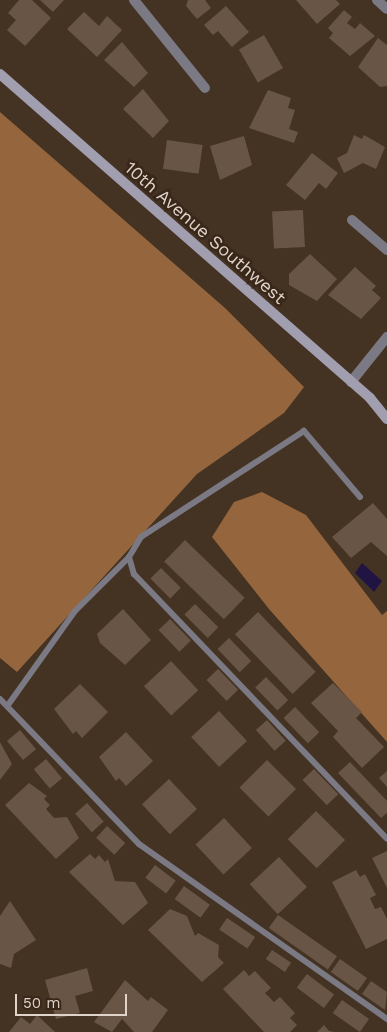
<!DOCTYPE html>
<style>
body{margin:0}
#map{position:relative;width:387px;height:1032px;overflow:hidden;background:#443223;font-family:"Work Sans",sans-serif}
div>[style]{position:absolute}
.forest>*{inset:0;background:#95663d}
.water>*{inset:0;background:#201442}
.building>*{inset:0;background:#685545;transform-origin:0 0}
.lane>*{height:6px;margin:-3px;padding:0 3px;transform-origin:3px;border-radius:3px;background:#7a7984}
.street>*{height:10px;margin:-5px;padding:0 5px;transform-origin:5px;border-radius:5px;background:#7a7984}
.secondary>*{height:10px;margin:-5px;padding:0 5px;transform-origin:5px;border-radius:5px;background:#a19faf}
span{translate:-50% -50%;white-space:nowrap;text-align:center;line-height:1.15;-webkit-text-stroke:5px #39281a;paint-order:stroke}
.street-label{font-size:18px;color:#dfd3ca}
.scale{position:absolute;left:15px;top:994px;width:112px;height:22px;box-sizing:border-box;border:2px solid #dfd3ca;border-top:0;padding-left:6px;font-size:15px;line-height:18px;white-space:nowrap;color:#dfd3ca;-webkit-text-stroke:4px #39281a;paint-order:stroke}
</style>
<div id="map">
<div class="forest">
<i style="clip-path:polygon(0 112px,225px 308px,304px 387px,284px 413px,197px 474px,17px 672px,0 658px)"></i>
<i style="clip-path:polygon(262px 492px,306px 515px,382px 615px,387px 611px,387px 742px,269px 609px,212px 537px,234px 502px)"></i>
</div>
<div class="water">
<i style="clip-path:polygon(362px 563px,382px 581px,374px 592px,355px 573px)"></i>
</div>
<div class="building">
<i style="clip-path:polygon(19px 0,32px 0,51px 18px,25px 46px,7px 30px,16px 20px,8px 13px)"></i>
<i style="clip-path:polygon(40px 0,64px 0,53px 12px)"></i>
<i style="clip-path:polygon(188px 0,205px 0,211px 8px,197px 19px,186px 6px)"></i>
<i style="clip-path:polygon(296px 0,336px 0,340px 4px,317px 24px)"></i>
<i style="clip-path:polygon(226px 6px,249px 32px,232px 47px,218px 31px,213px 35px,204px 25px)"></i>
<i style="clip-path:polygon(344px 10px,352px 17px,347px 23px,355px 29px,360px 23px,375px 36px,350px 56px,329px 38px,333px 33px,328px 28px)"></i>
<i style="clip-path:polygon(84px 12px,99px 26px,107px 16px,122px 30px,97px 57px,67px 29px)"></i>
<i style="left:264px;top:35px;width:38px;height:29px;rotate:60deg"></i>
<i style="clip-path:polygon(378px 38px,387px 45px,387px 86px,380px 87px,358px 67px)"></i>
<i style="clip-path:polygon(122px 42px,148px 73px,134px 87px,104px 60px)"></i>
<i style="clip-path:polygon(143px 89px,169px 121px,153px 138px,123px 109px)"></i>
<i style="clip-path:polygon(268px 90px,291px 98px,288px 108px,295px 110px,289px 129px,298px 132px,294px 143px,249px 128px)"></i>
<i style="clip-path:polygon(354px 135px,362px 139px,364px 135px,385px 147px,376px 169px,363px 163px,344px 173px,337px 158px,347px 153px)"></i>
<i style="clip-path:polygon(244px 136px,252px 165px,220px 180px,210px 146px)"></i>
<i style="left:167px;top:140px;width:36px;height:29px;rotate:8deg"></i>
<i style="clip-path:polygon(312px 153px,338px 173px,326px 189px,319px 183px,305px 200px,286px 185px)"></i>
<i style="left:303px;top:210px;width:37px;height:31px;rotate:87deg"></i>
<i style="clip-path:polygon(310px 254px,337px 279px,317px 301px,289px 285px,289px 274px)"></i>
<i style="clip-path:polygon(355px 267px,376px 286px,372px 290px,381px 298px,361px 319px,328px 295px)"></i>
<i style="clip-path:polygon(373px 503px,387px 519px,387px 556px,371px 542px,351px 558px,332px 537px)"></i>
<i style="left:185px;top:540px;width:83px;height:30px;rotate:44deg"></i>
<i style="left:161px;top:568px;width:28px;height:15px;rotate:45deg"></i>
<i style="left:195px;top:604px;width:33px;height:15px;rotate:45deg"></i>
<i style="clip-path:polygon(123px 609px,151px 640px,125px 665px,100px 643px,97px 634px)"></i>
<i style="left:258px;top:612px;width:83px;height:32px;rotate:46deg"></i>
<i style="left:170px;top:619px;width:30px;height:16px;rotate:46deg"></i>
<i style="left:229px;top:638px;width:32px;height:16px;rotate:46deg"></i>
<i style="left:171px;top:661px;width:40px;height:37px;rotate:47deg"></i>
<i style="left:218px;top:669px;width:29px;height:16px;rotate:46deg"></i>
<i style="left:266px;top:677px;width:32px;height:15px;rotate:46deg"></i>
<i style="clip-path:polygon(333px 683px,362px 712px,356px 718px,384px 747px,362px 768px,333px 737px,338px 731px,311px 703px)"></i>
<i style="clip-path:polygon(80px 684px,108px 712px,82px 738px,76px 731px,73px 734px,54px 709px)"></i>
<i style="left:295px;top:707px;width:35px;height:16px;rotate:46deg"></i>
<i style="left:219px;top:711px;width:41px;height:38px;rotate:47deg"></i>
<i style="left:267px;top:720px;width:28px;height:15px;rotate:48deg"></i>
<i style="left:20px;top:730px;width:25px;height:17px;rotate:50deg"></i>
<i style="clip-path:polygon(126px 732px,153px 761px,126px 786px,119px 778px,116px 781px,99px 757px)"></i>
<i style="clip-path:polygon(0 742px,12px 764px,0 780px)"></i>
<i style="left:46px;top:759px;width:25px;height:16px;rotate:50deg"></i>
<i style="left:267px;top:760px;width:41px;height:39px;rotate:45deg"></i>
<i style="clip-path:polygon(350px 762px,387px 801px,387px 813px,381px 818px,338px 773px)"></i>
<i style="left:314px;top:769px;width:35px;height:16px;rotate:46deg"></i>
<i style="clip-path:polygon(387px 771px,387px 787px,379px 778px)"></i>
<i style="left:169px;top:779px;width:41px;height:37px;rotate:47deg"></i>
<i style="clip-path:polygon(29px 783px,47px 796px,44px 799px,50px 805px,46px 809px,54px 818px,67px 817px,79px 838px,56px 859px,5px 805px)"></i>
<i style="left:87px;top:803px;width:25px;height:16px;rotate:48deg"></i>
<i style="left:316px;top:811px;width:41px;height:40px;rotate:45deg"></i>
<i style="left:224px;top:818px;width:41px;height:39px;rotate:47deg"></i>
<i style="left:107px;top:826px;width:25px;height:16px;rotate:43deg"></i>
<i style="clip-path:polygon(387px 851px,387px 888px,372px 858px)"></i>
<i style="clip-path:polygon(90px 854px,95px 859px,99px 855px,105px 862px,108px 859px,115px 881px,135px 882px,148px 903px,123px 925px,69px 872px)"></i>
<i style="left:279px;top:857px;width:41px;height:40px;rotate:47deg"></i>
<i style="left:155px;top:865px;width:26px;height:16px;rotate:37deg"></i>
<i style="clip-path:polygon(356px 870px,360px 877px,365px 874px,376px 895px,370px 898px,375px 909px,381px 907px,387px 919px,387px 939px,366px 949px,332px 882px)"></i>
<i style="left:184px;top:886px;width:32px;height:16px;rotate:36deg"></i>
<i style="clip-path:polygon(10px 901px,36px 940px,14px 954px,11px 968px,0 964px,0 916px)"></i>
<i style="clip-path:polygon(170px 909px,187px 916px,195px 936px,198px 933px,219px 945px,218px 957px,224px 963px,202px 982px,148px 930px)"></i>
<i style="left:278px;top:915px;width:72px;height:16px;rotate:35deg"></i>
<i style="left:227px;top:918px;width:34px;height:14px;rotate:34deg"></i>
<i style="left:272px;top:950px;width:23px;height:11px;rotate:34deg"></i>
<i style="left:340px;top:959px;width:33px;height:16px;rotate:35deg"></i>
<i style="clip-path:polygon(87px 968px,93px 991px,75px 996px,80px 1013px,56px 1019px,45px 980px)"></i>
<i style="clip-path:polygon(244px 970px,249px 976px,255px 971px,271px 988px,265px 993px,274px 1002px,280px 997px,295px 1013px,290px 1018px,297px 1025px,290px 1032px,264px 1032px,223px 989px)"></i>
<i style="left:307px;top:974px;width:34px;height:17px;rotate:37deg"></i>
<i style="clip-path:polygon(125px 980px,148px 1001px,151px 997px,168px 1010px,152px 1032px,134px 1032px,122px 1019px,112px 1032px,94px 1022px)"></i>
<i style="clip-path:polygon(371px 981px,387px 992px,385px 1010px,362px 994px)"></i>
<i style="left:342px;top:1000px;width:33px;height:16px;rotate:35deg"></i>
<i style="clip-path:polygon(37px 1015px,55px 1032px,9px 1032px,21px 1017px,30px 1024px)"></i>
<i style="clip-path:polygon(324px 1025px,329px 1031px,335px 1032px,317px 1032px)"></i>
</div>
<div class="lane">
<i style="left:360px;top:497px;width:87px;rotate:-130.3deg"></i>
<i style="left:304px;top:431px;width:194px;rotate:147deg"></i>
<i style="left:141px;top:537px;width:23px;rotate:121deg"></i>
<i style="left:129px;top:557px;width:18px;rotate:74deg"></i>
<i style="left:134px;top:574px;width:366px;rotate:46.3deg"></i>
<i style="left:0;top:699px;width:201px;rotate:46.2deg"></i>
<i style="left:139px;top:844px;width:304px;rotate:35.2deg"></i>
<i style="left:8px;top:705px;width:115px;rotate:-54.5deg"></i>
<i style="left:75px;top:611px;width:76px;rotate:-45deg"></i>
</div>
<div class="street">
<i style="left:134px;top:0;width:113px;rotate:51.1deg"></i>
<i style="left:377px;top:0;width:13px;rotate:42deg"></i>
<i style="left:352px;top:220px;width:46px;rotate:40.6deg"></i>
<i style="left:351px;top:382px;width:58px;rotate:-51.3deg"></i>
</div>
<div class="secondary">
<i style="left:0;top:74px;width:492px;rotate:41.2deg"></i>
<i style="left:370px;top:398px;width:27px;rotate:51deg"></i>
</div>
<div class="street-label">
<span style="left:205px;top:233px;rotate:41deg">10th Avenue Southwest</span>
</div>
<div class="scale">50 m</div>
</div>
